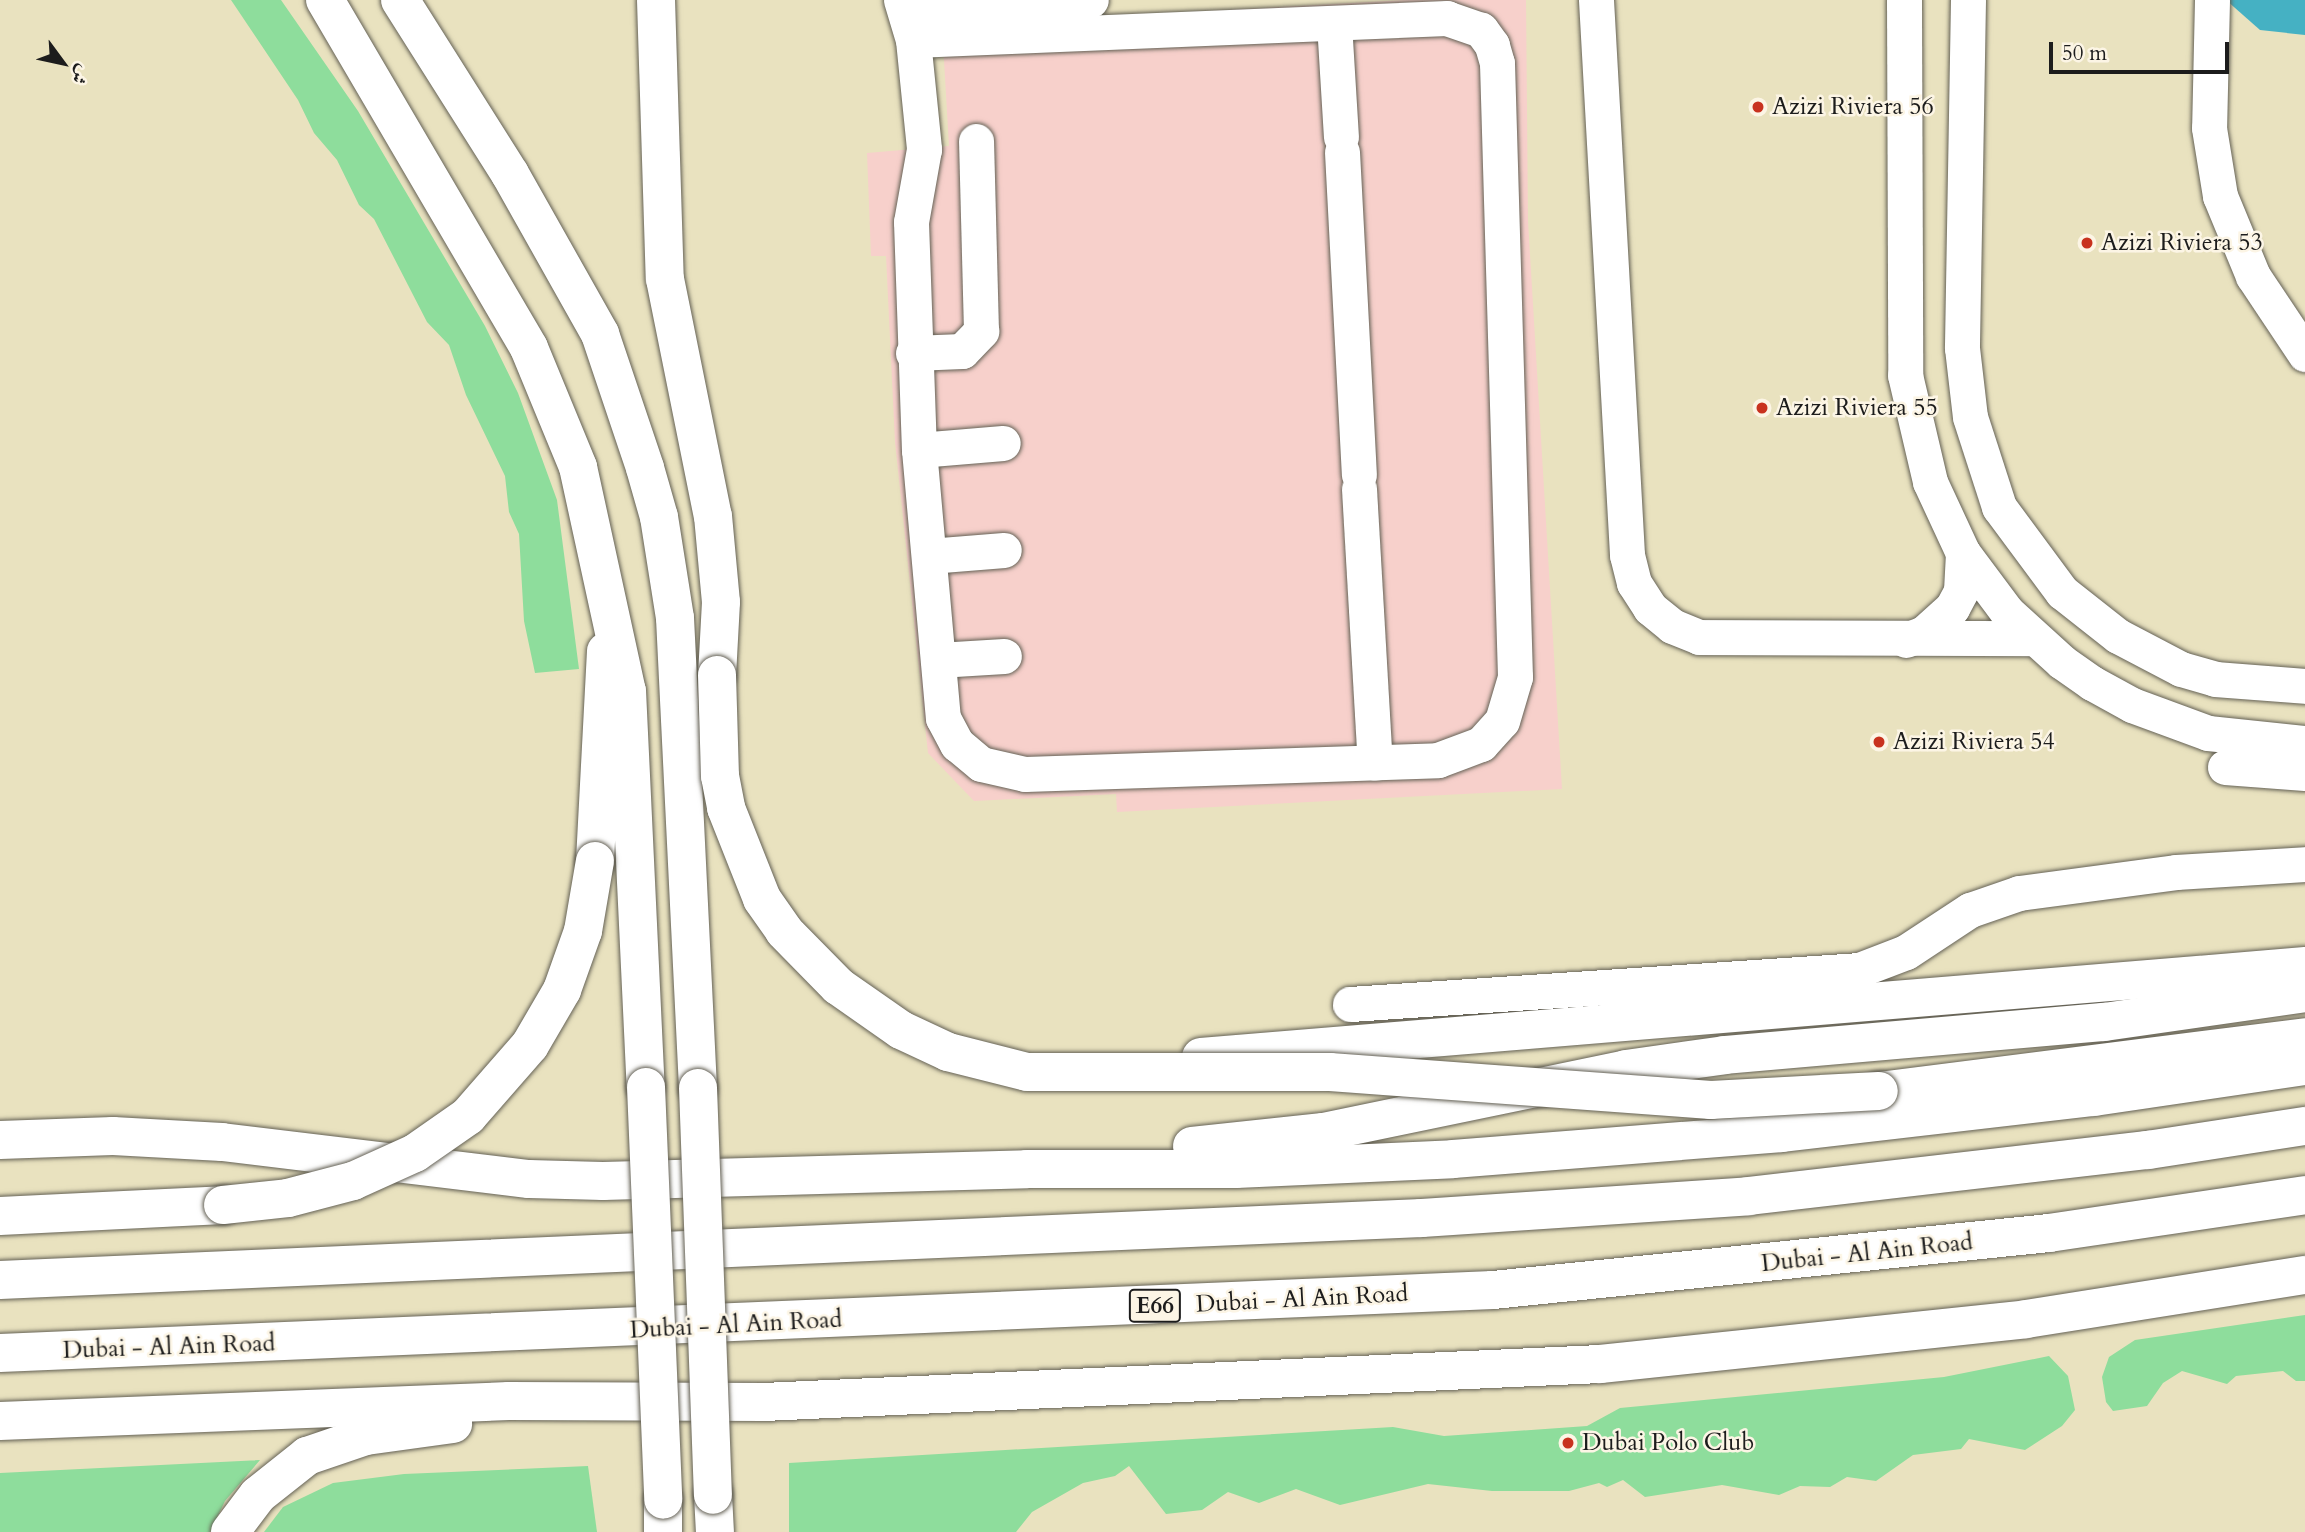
<!DOCTYPE html>
<meta charset="utf-8">
<style>
body{margin:0}
#map{position:relative;width:2305px;height:1532px;overflow:hidden;background:#e9e2bf;font-family:Cardo,Amiri,serif}
div>[style]{position:absolute}
.built>*{inset:0;background:#f7d0cb}
.green>*{inset:0;background:#8edd9c}
.water>*{inset:0;background:#45b1c3}
.roads{filter:drop-shadow(0 0 2px #646155) drop-shadow(0 0 2px #646155)}
.minor>*{height:35px;margin:-17.5px;padding:0 17.5px;transform-origin:17.5px;border-radius:17.5px;background:#fff}
.highway>*{height:38px;margin:-19px;padding:0 19px;transform-origin:19px;border-radius:19px;background:#fff}
.bridges{filter:drop-shadow(0 0 2px #646155) drop-shadow(0 0 2px #646155)}
.highway-bridge>*{height:38px;margin:-19px;padding:0 19px;transform-origin:19px;border-radius:19px;background:#fff}
.dots>*{width:19px;height:19px;translate:-50% -50%;box-sizing:border-box;border:4px solid #fcf5e5;border-radius:50%}
span{translate:-50% -50%;white-space:nowrap;text-align:center;line-height:1.15;-webkit-text-stroke:5px #fcf5e5;paint-order:stroke}
.shield-label span{padding:2px 5px;background:#fcf5e5;border:2px solid;border-radius:5px;-webkit-text-stroke-width:0}
.shield-label{font-size:23px;color:#1c1c1c;font-weight:700}
.poi-label{font-size:24px;color:#1c1c1c}
.left{translate:0 -50%;text-align:left}
.street-label{font-size:24px;color:#1c1c1c}
.north{position:absolute;left:28px;top:28px;width:70px;height:70px;-webkit-text-stroke:5px #fcf5e5;paint-order:stroke;rotate:123deg;font-size:19px;font-weight:700;line-height:28px;text-align:center;color:#1c1c1c}
.north::after{content:'';display:block;margin:auto;width:24px;height:32px;background:#1c1c1c;clip-path:polygon(50% 0,100% 100%,50% 72%,0 100%)}
.scale{position:absolute;left:2049px;top:42px;width:180px;height:32px;box-sizing:border-box;border:4px solid #1c1c1c;border-top:0;padding-left:9px;font-size:21px;line-height:24px;white-space:nowrap;color:#1c1c1c;-webkit-text-stroke:5px #fcf5e5;paint-order:stroke}
</style>
<div id="map">
<div class="built">
<i style="clip-path:polygon(1406px 0,1526px 0,1528px 221px,1562px 789px,1117px 812px,1116px 794px,974px 801px,928px 753px,895px 442px,886px 256px,871px 256px,867px 153px,949px 146px,942px 26px)"></i>
</div>
<div class="green">
<i style="clip-path:polygon(231px 0,281px 0,358px 111px,485px 326px,518px 393px,557px 500px,579px 669px,535px 673px,524px 621px,519px 534px,509px 512px,505px 476px,466px 395px,449px 345px,427px 322px,374px 219px,359px 205px,337px 160px,314px 133px,298px 100px)"></i>
<i style="clip-path:polygon(2305px 1315px,2305px 1381px,2296px 1381px,2283px 1371px,2236px 1376px,2227px 1384px,2182px 1371px,2163px 1383px,2147px 1406px,2113px 1411px,2106px 1402px,2102px 1377px,2109px 1357px,2135px 1340px)"></i>
<i style="clip-path:polygon(2049px 1356px,2068px 1376px,2075px 1410px,2062px 1426px,2025px 1450px,1969px 1439px,1961px 1449px,1913px 1455px,1876px 1481px,1847px 1477px,1830px 1487px,1800px 1486px,1779px 1495px,1722px 1485px,1645px 1497px,1623px 1480px,1607px 1487px,1599px 1483px,1569px 1491px,1492px 1491px,1428px 1484px,1340px 1505px,1296px 1489px,1259px 1503px,1228px 1492px,1202px 1510px,1166px 1514px,1129px 1466px,1115px 1476px,1083px 1483px,1032px 1512px,1016px 1532px,789px 1532px,789px 1463px,1393px 1427px,1444px 1436px,1587px 1426px,1620px 1408px,1944px 1377px)"></i>
<i style="clip-path:polygon(260px 1460px,225px 1501px,210px 1532px,0 1532px,0 1473px)"></i>
<i style="clip-path:polygon(588px 1466px,597px 1532px,264px 1532px,283px 1507px,333px 1483px,404px 1474px)"></i>
</div>
<div class="water">
<i style="clip-path:polygon(2226px 0,2305px 0,2305px 35px,2260px 30px)"></i>
</div>
<div class="roads">
<div class="minor">
<i style="left:901px;top:0;width:42px;rotate:73.3deg"></i>
<i style="left:913px;top:40px;width:110px;rotate:84.2deg"></i>
<i style="left:924px;top:149px;width:74px;rotate:100.1deg"></i>
<i style="left:911px;top:222px;width:228px;rotate:88deg"></i>
<i style="left:919px;top:450px;width:269px;rotate:84.9deg"></i>
<i style="left:943px;top:718px;width:30px;rotate:62deg"></i>
<i style="left:957px;top:744px;width:31px;rotate:40deg"></i>
<i style="left:981px;top:764px;width:45px;rotate:12.8deg"></i>
<i style="left:1025px;top:774px;width:413px;rotate:-1.9deg"></i>
<i style="left:1438px;top:760px;width:46px;rotate:-20.4deg"></i>
<i style="left:1481px;top:744px;width:31px;rotate:-48deg"></i>
<i style="left:1502px;top:721px;width:46px;rotate:-73.5deg"></i>
<i style="left:1515px;top:677px;width:614px;rotate:-91.68deg"></i>
<i style="left:1497px;top:63px;width:19px;rotate:-106deg"></i>
<i style="left:1492px;top:45px;width:19px;rotate:-126deg"></i>
<i style="left:1481px;top:30px;width:36px;rotate:-161deg"></i>
<i style="left:1447px;top:18px;width:534px;rotate:177.64deg"></i>
<i style="left:1596px;top:0;width:556px;rotate:86.8deg"></i>
<i style="left:1627px;top:555px;width:29px;rotate:76deg"></i>
<i style="left:1634px;top:583px;width:30px;rotate:57deg"></i>
<i style="left:1650px;top:608px;width:28px;rotate:39deg"></i>
<i style="left:1672px;top:626px;width:29px;rotate:22deg"></i>
<i style="left:1699px;top:637px;width:334px;rotate:0.2deg"></i>
<i style="left:1904px;top:0;width:375px;rotate:89.8deg"></i>
<i style="left:1905px;top:375px;width:110px;rotate:76.8deg"></i>
<i style="left:1930px;top:482px;width:78px;rotate:65.1deg"></i>
<i style="left:1963px;top:553px;width:74px;rotate:53.3deg"></i>
<i style="left:2007px;top:612px;width:74px;rotate:42.3deg"></i>
<i style="left:2062px;top:662px;width:37px;rotate:35deg"></i>
<i style="left:2092px;top:683px;width:46px;rotate:28.8deg"></i>
<i style="left:2132px;top:705px;width:81px;rotate:20.2deg"></i>
<i style="left:2208px;top:733px;width:98px;rotate:5.9deg"></i>
<i style="left:1968px;top:0;width:348px;rotate:91deg"></i>
<i style="left:1962px;top:348px;width:69px;rotate:83.4deg"></i>
<i style="left:1970px;top:417px;width:95px;rotate:72.1deg"></i>
<i style="left:1999px;top:507px;width:106px;rotate:53.5deg"></i>
<i style="left:2062px;top:592px;width:71px;rotate:38.2deg"></i>
<i style="left:2118px;top:636px;width:71px;rotate:27.6deg"></i>
<i style="left:2181px;top:669px;width:35px;rotate:16deg"></i>
<i style="left:2215px;top:679px;width:90px;rotate:4.4deg"></i>
<i style="left:2212px;top:0;width:128px;rotate:91.3deg"></i>
<i style="left:2209px;top:128px;width:69px;rotate:80.8deg"></i>
<i style="left:2220px;top:196px;width:87px;rotate:67.6deg"></i>
<i style="left:2253px;top:276px;width:94px;rotate:56.3deg"></i>
<i style="left:906px;top:9px;width:185px;rotate:-2.8deg"></i>
<i style="left:1334px;top:23px;width:114px;rotate:86.5deg"></i>
<i style="left:1342px;top:152px;width:323px;rotate:87deg"></i>
<i style="left:913px;top:353px;width:49px;rotate:-2.3deg"></i>
<i style="left:962px;top:351px;width:28px;rotate:-46deg"></i>
<i style="left:981px;top:331px;width:190px;rotate:-91.5deg"></i>
<i style="left:919px;top:450px;width:84px;rotate:-4.8deg"></i>
<i style="left:1359px;top:489px;width:274px;rotate:86.7deg"></i>
<i style="left:929px;top:556px;width:75px;rotate:-4.6deg"></i>
<i style="left:1906px;top:640px;width:19px;rotate:-21deg"></i>
<i style="left:1924px;top:633px;width:38px;rotate:-42deg"></i>
<i style="left:1952px;top:608px;width:19px;rotate:-62deg"></i>
<i style="left:1961px;top:591px;width:38px;rotate:-87deg"></i>
<i style="left:938px;top:660px;width:66px;rotate:-3.5deg"></i>
<i style="left:2225px;top:767px;width:80px;rotate:4.3deg"></i>
<i style="left:1350px;top:1004px;width:510px;rotate:-3.82deg"></i>
<i style="left:1859px;top:970px;width:50px;rotate:-21deg"></i>
<i style="left:1906px;top:952px;width:77px;rotate:-33.3deg"></i>
<i style="left:1970px;top:910px;width:52px;rotate:-19.1deg"></i>
<i style="left:2019px;top:893px;width:158px;rotate:-7.6deg"></i>
<i style="left:2176px;top:872px;width:129px;rotate:-3.5deg"></i>
</div>
<div class="highway">
<i style="left:325px;top:0;width:403px;rotate:59.6deg"></i>
<i style="left:529px;top:348px;width:129px;rotate:67.6deg"></i>
<i style="left:578px;top:467px;width:229px;rotate:77.7deg"></i>
<i style="left:627px;top:691px;width:396px;rotate:87.3deg"></i>
<i style="left:400px;top:0;width:206px;rotate:57.7deg"></i>
<i style="left:510px;top:174px;width:184px;rotate:60.6deg"></i>
<i style="left:600px;top:334px;width:141px;rotate:71.4deg"></i>
<i style="left:645px;top:468px;width:51px;rotate:74.1deg"></i>
<i style="left:659px;top:517px;width:102px;rotate:81deg"></i>
<i style="left:675px;top:618px;width:471px;rotate:87.2deg"></i>
<i style="left:656px;top:0;width:279px;rotate:88.2deg"></i>
<i style="left:665px;top:279px;width:242px;rotate:78.6deg"></i>
<i style="left:713px;top:516px;width:86px;rotate:84.7deg"></i>
<i style="left:721px;top:602px;width:73px;rotate:93.1deg"></i>
<i style="left:595px;top:861px;width:210px;rotate:-87deg"></i>
<i style="left:1201px;top:1057px;width:1108px;rotate:-4.71deg"></i>
<i style="left:1879px;top:1091px;width:429px;rotate:-7.2deg"></i>
<i style="left:0;top:1140px;width:113px;rotate:-2deg"></i>
<i style="left:113px;top:1136px;width:109px;rotate:3.2deg"></i>
<i style="left:222px;top:1142px;width:309px;rotate:6.9deg"></i>
<i style="left:529px;top:1179px;width:74px;rotate:1.5deg"></i>
<i style="left:603px;top:1181px;width:424px;rotate:-1.6deg"></i>
<i style="left:1027px;top:1169px;width:209px"></i>
<i style="left:1236px;top:1169px;width:217px;rotate:-2.6deg"></i>
<i style="left:1453px;top:1159px;width:330px;rotate:-4.5deg"></i>
<i style="left:1782px;top:1133px;width:314px;rotate:-6.6deg"></i>
<i style="left:2094px;top:1097px;width:213px;rotate:-8.4deg"></i>
<i style="left:1192px;top:1146px;width:132px;rotate:-6.1deg"></i>
<i style="left:1323px;top:1132px;width:309px;rotate:-11.7deg"></i>
<i style="left:1626px;top:1069px;width:100px;rotate:-8deg"></i>
<i style="left:1725px;top:1055px;width:380px;rotate:-5deg"></i>
<i style="left:2104px;top:1022px;width:203px;rotate:-8.2deg"></i>
<i style="left:0;top:1216px;width:223px;rotate:-2.8deg"></i>
<i style="left:0;top:1280px;width:1423px;rotate:-2.5deg"></i>
<i style="left:1422px;top:1218px;width:328px;rotate:-3.8deg"></i>
<i style="left:1749px;top:1196px;width:402px;rotate:-6.6deg"></i>
<i style="left:2148px;top:1150px;width:159px;rotate:-8.7deg"></i>
<i style="left:0;top:1353px;width:1494px;rotate:-2.42deg"></i>
<i style="left:1493px;top:1290px;width:559px;rotate:-5.85deg"></i>
<i style="left:2049px;top:1233px;width:259px;rotate:-8.4deg"></i>
<i style="left:0;top:1421px;width:509px;rotate:-2.25deg"></i>
<i style="left:509px;top:1401px;width:255px;rotate:0.2deg"></i>
<i style="left:764px;top:1402px;width:837px;rotate:-2.6deg"></i>
<i style="left:1600px;top:1364px;width:428px;rotate:-6deg"></i>
<i style="left:2026px;top:1319px;width:282px;rotate:-9deg"></i>
<i style="left:713px;top:1495px;width:37px;rotate:87deg"></i>
<i style="left:663px;top:1500px;width:32px;rotate:90deg"></i>
<i style="left:230px;top:1532px;width:46px;rotate:-52.9deg"></i>
<i style="left:258px;top:1495px;width:63px;rotate:-38.5deg"></i>
<i style="left:307px;top:1456px;width:62px;rotate:-18.7deg"></i>
<i style="left:366px;top:1436px;width:88px;rotate:-7.9deg"></i>
</div>
</div>
<div class="bridges">
<div class="highway-bridge">
<i style="left:717px;top:675px;width:101px;rotate:88.3deg"></i>
<i style="left:720px;top:776px;width:33px;rotate:79deg"></i>
<i style="left:726px;top:808px;width:98px;rotate:68.4deg"></i>
<i style="left:762px;top:899px;width:39px;rotate:55deg"></i>
<i style="left:784px;top:931px;width:77px;rotate:45.5deg"></i>
<i style="left:838px;top:986px;width:77px;rotate:34.9deg"></i>
<i style="left:901px;top:1030px;width:52px;rotate:25.1deg"></i>
<i style="left:948px;top:1052px;width:81px;rotate:14.2deg"></i>
<i style="left:1027px;top:1072px;width:303px"></i>
<i style="left:1330px;top:1072px;width:382px;rotate:4.2deg"></i>
<i style="left:1711px;top:1100px;width:168px;rotate:-3.1deg"></i>
<i style="left:646px;top:1087px;width:413px;rotate:87.6deg"></i>
<i style="left:698px;top:1088px;width:407px;rotate:87.9deg"></i>
<i style="left:223px;top:1205px;width:65px;rotate:-6.1deg"></i>
<i style="left:288px;top:1198px;width:67px;rotate:-14.7deg"></i>
<i style="left:353px;top:1181px;width:68px;rotate:-24.3deg"></i>
<i style="left:415px;top:1153px;width:65px;rotate:-34.9deg"></i>
<i style="left:468px;top:1116px;width:94px;rotate:-48.9deg"></i>
<i style="left:530px;top:1045px;width:64px;rotate:-59.8deg"></i>
<i style="left:562px;top:990px;width:63px;rotate:-70.4deg"></i>
<i style="left:583px;top:931px;width:71px;rotate:-80.3deg"></i>
</div>
</div>
<div class="dots">
<i style="left:1758px;top:107px;background:#c8321e"></i>
<i style="left:2087px;top:243px;background:#c8321e"></i>
<i style="left:1762px;top:408px;background:#c8321e"></i>
<i style="left:1879px;top:742px;background:#c8321e"></i>
<i style="left:1568px;top:1443px;background:#c8321e"></i>
</div>
<div class="shield-label">
<span style="left:1155px;top:1306px">E66</span>
</div>
<div class="poi-label">
<span class="left" style="left:1772px;top:107px">Azizi Riviera 56</span>
<span class="left" style="left:2101px;top:243px">Azizi Riviera 53</span>
<span class="left" style="left:1776px;top:408px">Azizi Riviera 55</span>
<span class="left" style="left:1893px;top:742px">Azizi Riviera 54</span>
<span class="left" style="left:1582px;top:1443px">Dubai Polo Club</span>
</div>
<div class="street-label">
<span style="left:1867px;top:1253px;rotate:-6deg">Dubai - Al Ain Road</span>
<span style="left:1302px;top:1299px;rotate:-3deg">Dubai - Al Ain Road</span>
<span style="left:736px;top:1325px;rotate:-3deg">Dubai - Al Ain Road</span>
<span style="left:169px;top:1347px;rotate:-2deg">Dubai - Al Ain Road</span>
</div>
<div class="north">ش</div>
<div class="scale">50 m</div>
</div>
